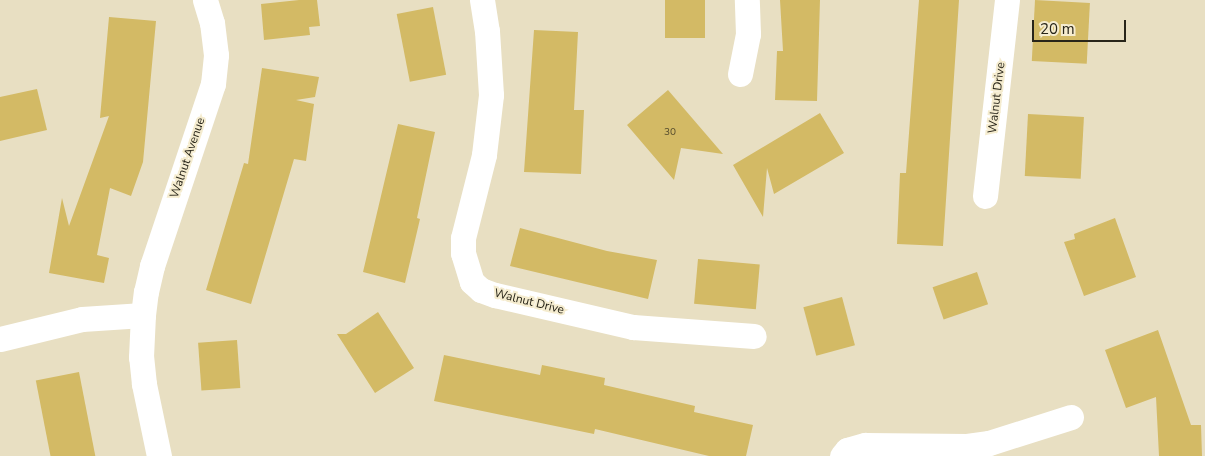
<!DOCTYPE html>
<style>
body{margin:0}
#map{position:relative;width:1205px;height:456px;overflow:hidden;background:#e8dfc2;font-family:"Nunito Sans",sans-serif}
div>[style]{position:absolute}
.building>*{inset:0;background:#d3ba65;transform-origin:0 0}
.minor>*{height:25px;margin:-12.5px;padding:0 12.5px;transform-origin:12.5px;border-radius:12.5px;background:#fff}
span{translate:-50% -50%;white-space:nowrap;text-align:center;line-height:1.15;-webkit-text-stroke:4px #f5eccf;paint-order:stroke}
.number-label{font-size:10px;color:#534a2c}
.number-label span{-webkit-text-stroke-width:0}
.street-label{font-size:12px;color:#282519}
.scale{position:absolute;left:1032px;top:20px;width:94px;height:22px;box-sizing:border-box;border:2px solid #282519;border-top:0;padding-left:6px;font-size:15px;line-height:18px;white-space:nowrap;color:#282519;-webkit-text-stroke:4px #f5eccf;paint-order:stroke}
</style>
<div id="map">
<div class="building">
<i style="clip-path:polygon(299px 0,317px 0,320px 26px,309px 27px,310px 35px,264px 40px,261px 4px)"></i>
<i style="left:665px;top:0;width:40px;height:38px"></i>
<i style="clip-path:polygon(780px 0,820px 0,817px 101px,775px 100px,777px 51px,783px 51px)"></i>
<i style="clip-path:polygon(919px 0,959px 0,943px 246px,897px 244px,900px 173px,906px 173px)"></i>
<i style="left:1035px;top:0;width:55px;height:61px;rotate:3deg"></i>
<i style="left:433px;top:7px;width:69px;height:37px;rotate:79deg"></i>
<i style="clip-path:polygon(109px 17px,156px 21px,143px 162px,131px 196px,110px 188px,97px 255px,109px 258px,104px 283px,49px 273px,62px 198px,69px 226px,109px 116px,100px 118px)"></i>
<i style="clip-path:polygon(534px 30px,578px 32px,574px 110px,584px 110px,581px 174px,524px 172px)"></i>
<i style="clip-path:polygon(262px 68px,319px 77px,315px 97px,296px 100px,314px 104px,306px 161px,294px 159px,251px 304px,206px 290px,244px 163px,248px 164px)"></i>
<i style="clip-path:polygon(37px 89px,47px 130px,0 141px,0 97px)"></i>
<i style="clip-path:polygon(668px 90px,723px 154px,681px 148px,674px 180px,627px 125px)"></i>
<i style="clip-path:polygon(820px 113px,844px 153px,774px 194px,767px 168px,763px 217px,733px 165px)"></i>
<i style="left:1028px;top:114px;width:56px;height:62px;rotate:3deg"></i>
<i style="clip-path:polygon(398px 124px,435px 132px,417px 218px,420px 219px,405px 283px,363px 272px)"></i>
<i style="clip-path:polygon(1115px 218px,1136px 277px,1084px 296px,1064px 242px,1075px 239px,1074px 234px)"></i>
<i style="clip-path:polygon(520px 228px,607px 251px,657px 260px,648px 299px,510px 266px)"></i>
<i style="left:698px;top:259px;width:62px;height:45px;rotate:5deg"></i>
<i style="left:977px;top:272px;width:34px;height:47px;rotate:71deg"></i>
<i style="left:842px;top:297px;width:50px;height:40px;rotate:75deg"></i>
<i style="clip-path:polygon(378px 312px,414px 368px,375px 393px,337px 334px,346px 334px)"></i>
<i style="clip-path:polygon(1158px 330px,1191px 425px,1201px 425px,1202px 456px,1159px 456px,1156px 397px,1126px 408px,1105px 350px)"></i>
<i style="left:237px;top:340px;width:48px;height:39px;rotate:86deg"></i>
<i style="clip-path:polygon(444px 355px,540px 375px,542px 365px,605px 378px,604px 385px,695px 406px,694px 412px,753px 425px,746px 456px,709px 456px,595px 429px,594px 434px,434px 401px)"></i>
<i style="left:79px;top:372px;width:86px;height:44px;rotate:79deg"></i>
</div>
<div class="minor">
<i style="left:482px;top:0;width:31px;rotate:81deg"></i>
<i style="left:487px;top:31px;width:64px;rotate:86.4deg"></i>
<i style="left:491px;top:95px;width:60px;rotate:96.7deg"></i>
<i style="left:484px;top:155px;width:86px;rotate:104.2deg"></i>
<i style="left:463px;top:238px;width:15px;rotate:90deg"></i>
<i style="left:463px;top:253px;width:30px;rotate:73deg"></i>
<i style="left:472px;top:282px;width:12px;rotate:42deg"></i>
<i style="left:481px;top:290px;width:15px;rotate:20deg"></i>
<i style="left:495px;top:295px;width:142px;rotate:13.1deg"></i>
<i style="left:633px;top:327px;width:121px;rotate:4.3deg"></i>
<i style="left:740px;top:74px;width:41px;rotate:-78.7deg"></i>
<i style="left:748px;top:34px;width:34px;rotate:-92deg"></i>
<i style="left:985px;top:196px;width:197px;rotate:-83.6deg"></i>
<i style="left:0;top:339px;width:84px;rotate:-13.7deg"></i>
<i style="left:82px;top:319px;width:61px;rotate:-3.8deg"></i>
<i style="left:159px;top:456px;width:74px;rotate:-101.8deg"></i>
<i style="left:144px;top:384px;width:27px;rotate:-96deg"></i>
<i style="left:141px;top:357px;width:42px;rotate:-87.3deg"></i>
<i style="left:143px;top:315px;width:23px;rotate:-83deg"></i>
<i style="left:146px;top:292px;width:27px;rotate:-77deg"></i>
<i style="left:152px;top:266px;width:192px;rotate:-71.5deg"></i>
<i style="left:213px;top:84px;width:29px;rotate:-84deg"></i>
<i style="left:216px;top:55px;width:32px;rotate:-97deg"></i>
<i style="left:212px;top:23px;width:24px;rotate:-107deg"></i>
<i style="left:842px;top:456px;width:8px;rotate:-50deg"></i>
<i style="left:847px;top:450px;width:19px;rotate:-16deg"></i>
<i style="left:865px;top:445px;width:102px;rotate:0.6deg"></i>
<i style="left:967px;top:446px;width:22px;rotate:-8deg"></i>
<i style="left:989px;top:443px;width:86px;rotate:-17.6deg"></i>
</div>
<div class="number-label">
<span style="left:670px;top:133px">30</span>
</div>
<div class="street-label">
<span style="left:997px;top:98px;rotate:-83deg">Walnut Drive</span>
<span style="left:188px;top:158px;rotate:-71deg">Walnut Avenue</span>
<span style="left:529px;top:302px;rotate:14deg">Walnut Drive</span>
</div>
<div class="scale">20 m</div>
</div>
